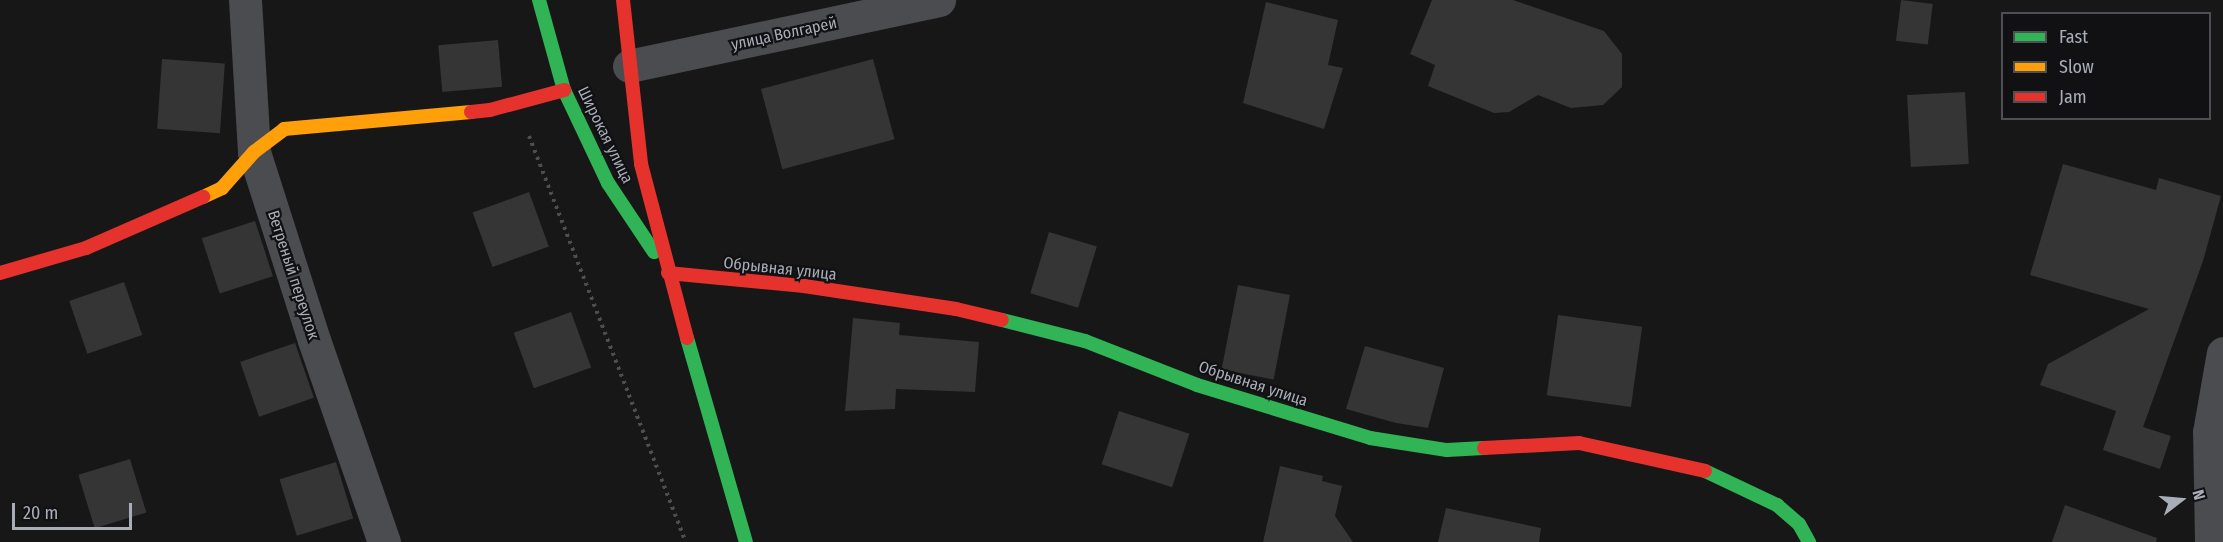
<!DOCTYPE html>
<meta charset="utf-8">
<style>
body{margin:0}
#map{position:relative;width:2223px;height:542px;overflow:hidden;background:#171717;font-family:"Fira Sans Condensed",sans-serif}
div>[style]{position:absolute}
.building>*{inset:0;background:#353536;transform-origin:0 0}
.path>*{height:4px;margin-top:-2px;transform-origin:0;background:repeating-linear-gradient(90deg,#4d4e52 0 3px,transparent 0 7.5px)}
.street>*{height:33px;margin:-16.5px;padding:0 16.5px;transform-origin:16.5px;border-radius:16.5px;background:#4b4c50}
.fast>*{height:14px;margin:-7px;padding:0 7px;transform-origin:7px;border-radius:7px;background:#30b455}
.slow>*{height:14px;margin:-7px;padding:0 7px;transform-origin:7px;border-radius:7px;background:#ff9f0a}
.jam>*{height:14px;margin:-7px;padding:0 7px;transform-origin:7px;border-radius:7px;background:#e5322d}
span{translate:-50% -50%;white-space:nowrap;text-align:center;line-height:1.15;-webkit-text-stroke:4.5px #111113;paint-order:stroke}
.street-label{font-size:16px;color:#a8adb8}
.legend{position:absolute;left:2001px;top:12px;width:210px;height:108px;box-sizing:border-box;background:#111113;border:2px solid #4d4f55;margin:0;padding:8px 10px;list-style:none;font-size:18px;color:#a8adb8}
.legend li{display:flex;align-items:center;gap:12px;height:30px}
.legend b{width:30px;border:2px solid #4d4f55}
.north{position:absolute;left:2151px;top:470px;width:60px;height:60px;-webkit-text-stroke:4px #111113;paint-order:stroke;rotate:74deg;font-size:16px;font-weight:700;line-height:24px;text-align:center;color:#a8adb8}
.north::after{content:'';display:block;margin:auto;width:21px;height:27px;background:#a8adb8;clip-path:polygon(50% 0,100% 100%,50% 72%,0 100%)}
.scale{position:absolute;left:12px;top:503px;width:120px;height:27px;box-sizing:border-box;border:3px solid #a8adb8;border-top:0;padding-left:8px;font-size:18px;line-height:21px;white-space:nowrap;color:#a8adb8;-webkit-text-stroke:4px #111113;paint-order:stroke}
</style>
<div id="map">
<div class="building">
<i style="clip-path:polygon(1432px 0,1513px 0,1604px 31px,1622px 54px,1622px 87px,1603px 105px,1571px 108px,1538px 95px,1509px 112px,1494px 113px,1428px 86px,1435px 65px,1410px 54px)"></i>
<i style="left:1901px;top:0;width:32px;height:41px;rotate:7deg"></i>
<i style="clip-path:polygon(1266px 2px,1338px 20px,1328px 65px,1343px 68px,1324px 129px,1243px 103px)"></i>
<i style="left:498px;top:40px;width:47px;height:60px;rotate:85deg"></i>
<i style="left:162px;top:59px;width:63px;height:70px;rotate:4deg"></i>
<i style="left:873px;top:59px;width:83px;height:116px;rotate:75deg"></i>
<i style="left:1965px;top:92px;width:72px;height:58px;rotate:87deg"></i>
<i style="clip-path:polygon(2063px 164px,2156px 190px,2159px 178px,2221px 196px,2203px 261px,2143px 427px,2171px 436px,2160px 469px,2103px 450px,2116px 411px,2040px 385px,2048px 364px,2149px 309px,2030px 275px)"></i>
<i style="left:529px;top:192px;width:58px;height:60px;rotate:70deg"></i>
<i style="left:255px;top:221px;width:58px;height:56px;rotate:72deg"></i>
<i style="left:1049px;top:232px;width:50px;height:64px;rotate:17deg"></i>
<i style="left:124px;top:282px;width:56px;height:58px;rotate:71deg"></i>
<i style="left:1238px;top:285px;width:53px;height:86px;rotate:11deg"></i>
<i style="left:571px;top:312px;width:59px;height:61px;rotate:70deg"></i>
<i style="left:1558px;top:315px;width:85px;height:81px;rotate:8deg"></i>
<i style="clip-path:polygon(853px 318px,900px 323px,899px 335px,979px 342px,975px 392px,896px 389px,895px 409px,845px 411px)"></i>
<i style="left:295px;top:343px;width:58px;height:58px;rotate:71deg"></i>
<i style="clip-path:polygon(1365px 346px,1444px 368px,1428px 428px,1396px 423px,1346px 409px)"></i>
<i style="left:1119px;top:411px;width:74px;height:56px;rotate:18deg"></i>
<i style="left:130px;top:459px;width:56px;height:54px;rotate:73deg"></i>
<i style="left:336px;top:462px;width:59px;height:59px;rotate:73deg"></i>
<i style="clip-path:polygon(1280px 466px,1323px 476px,1322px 481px,1342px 486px,1335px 516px,1353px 542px,1263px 542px)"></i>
<i style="clip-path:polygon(2065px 505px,2157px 538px,2156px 542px,2052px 542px)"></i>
<i style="clip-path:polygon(1446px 508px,1541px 528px,1539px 542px,1438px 542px)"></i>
</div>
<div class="path">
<i style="left:529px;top:136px;width:435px;rotate:68.9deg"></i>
</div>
<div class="street">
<i style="left:245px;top:0;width:152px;rotate:86.6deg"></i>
<i style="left:254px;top:152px;width:197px;rotate:72.3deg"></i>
<i style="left:314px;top:340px;width:214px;rotate:70.9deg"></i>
<i style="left:629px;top:66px;width:317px;rotate:-12deg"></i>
<i style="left:2211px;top:542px;width:110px;rotate:-91deg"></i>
<i style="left:2209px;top:432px;width:80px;rotate:-80deg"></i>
</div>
<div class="fast">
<i style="left:539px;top:0;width:93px;rotate:74.5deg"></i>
<i style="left:564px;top:90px;width:103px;rotate:64.7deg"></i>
<i style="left:608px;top:183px;width:83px;rotate:56.3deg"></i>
<i style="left:1002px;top:320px;width:86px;rotate:14.2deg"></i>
<i style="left:1085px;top:341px;width:120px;rotate:21.4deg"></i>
<i style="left:1197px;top:385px;width:181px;rotate:17deg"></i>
<i style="left:1370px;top:438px;width:78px;rotate:8.9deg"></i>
<i style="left:1447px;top:450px;width:37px;rotate:-3deg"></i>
<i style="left:687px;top:338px;width:212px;rotate:73.9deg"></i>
<i style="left:1705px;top:471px;width:80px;rotate:25.3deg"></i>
<i style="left:1777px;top:505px;width:29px;rotate:41deg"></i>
<i style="left:1799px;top:524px;width:21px;rotate:61deg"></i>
</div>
<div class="slow">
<i style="left:203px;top:197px;width:21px;rotate:-25deg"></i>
<i style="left:222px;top:188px;width:48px;rotate:-48.4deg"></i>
<i style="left:254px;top:152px;width:38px;rotate:-37deg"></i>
<i style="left:284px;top:129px;width:188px;rotate:-5.2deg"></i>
</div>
<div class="jam">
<i style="left:623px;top:0;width:165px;rotate:83.7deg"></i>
<i style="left:641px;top:164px;width:180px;rotate:75.2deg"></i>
<i style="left:471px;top:112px;width:19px;rotate:-6deg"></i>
<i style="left:490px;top:110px;width:77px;rotate:-15.1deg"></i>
<i style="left:0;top:273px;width:90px;rotate:-16.2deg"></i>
<i style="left:86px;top:248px;width:128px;rotate:-23.6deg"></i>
<i style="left:668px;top:273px;width:137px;rotate:5.5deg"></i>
<i style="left:804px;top:286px;width:154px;rotate:8.6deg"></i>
<i style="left:956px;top:309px;width:47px;rotate:13.4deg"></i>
<i style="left:1484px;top:448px;width:95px;rotate:-3deg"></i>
<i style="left:1579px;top:443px;width:129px;rotate:12.5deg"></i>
</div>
<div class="street-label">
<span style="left:784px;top:34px;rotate:-12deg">улица Волгарей</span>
<span style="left:605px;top:135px;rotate:64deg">Широкая улица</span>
<span style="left:780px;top:269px;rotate:6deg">Обрывная улица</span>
<span style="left:293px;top:275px;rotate:72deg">Ветреный переулок</span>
<span style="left:1253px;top:384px;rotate:18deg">Обрывная улица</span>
</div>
<ul class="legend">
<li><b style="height:8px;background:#30b455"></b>Fast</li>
<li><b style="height:8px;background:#ff9f0a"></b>Slow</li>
<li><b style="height:8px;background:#e5322d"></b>Jam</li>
</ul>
<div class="north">N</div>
<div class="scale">20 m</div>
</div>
